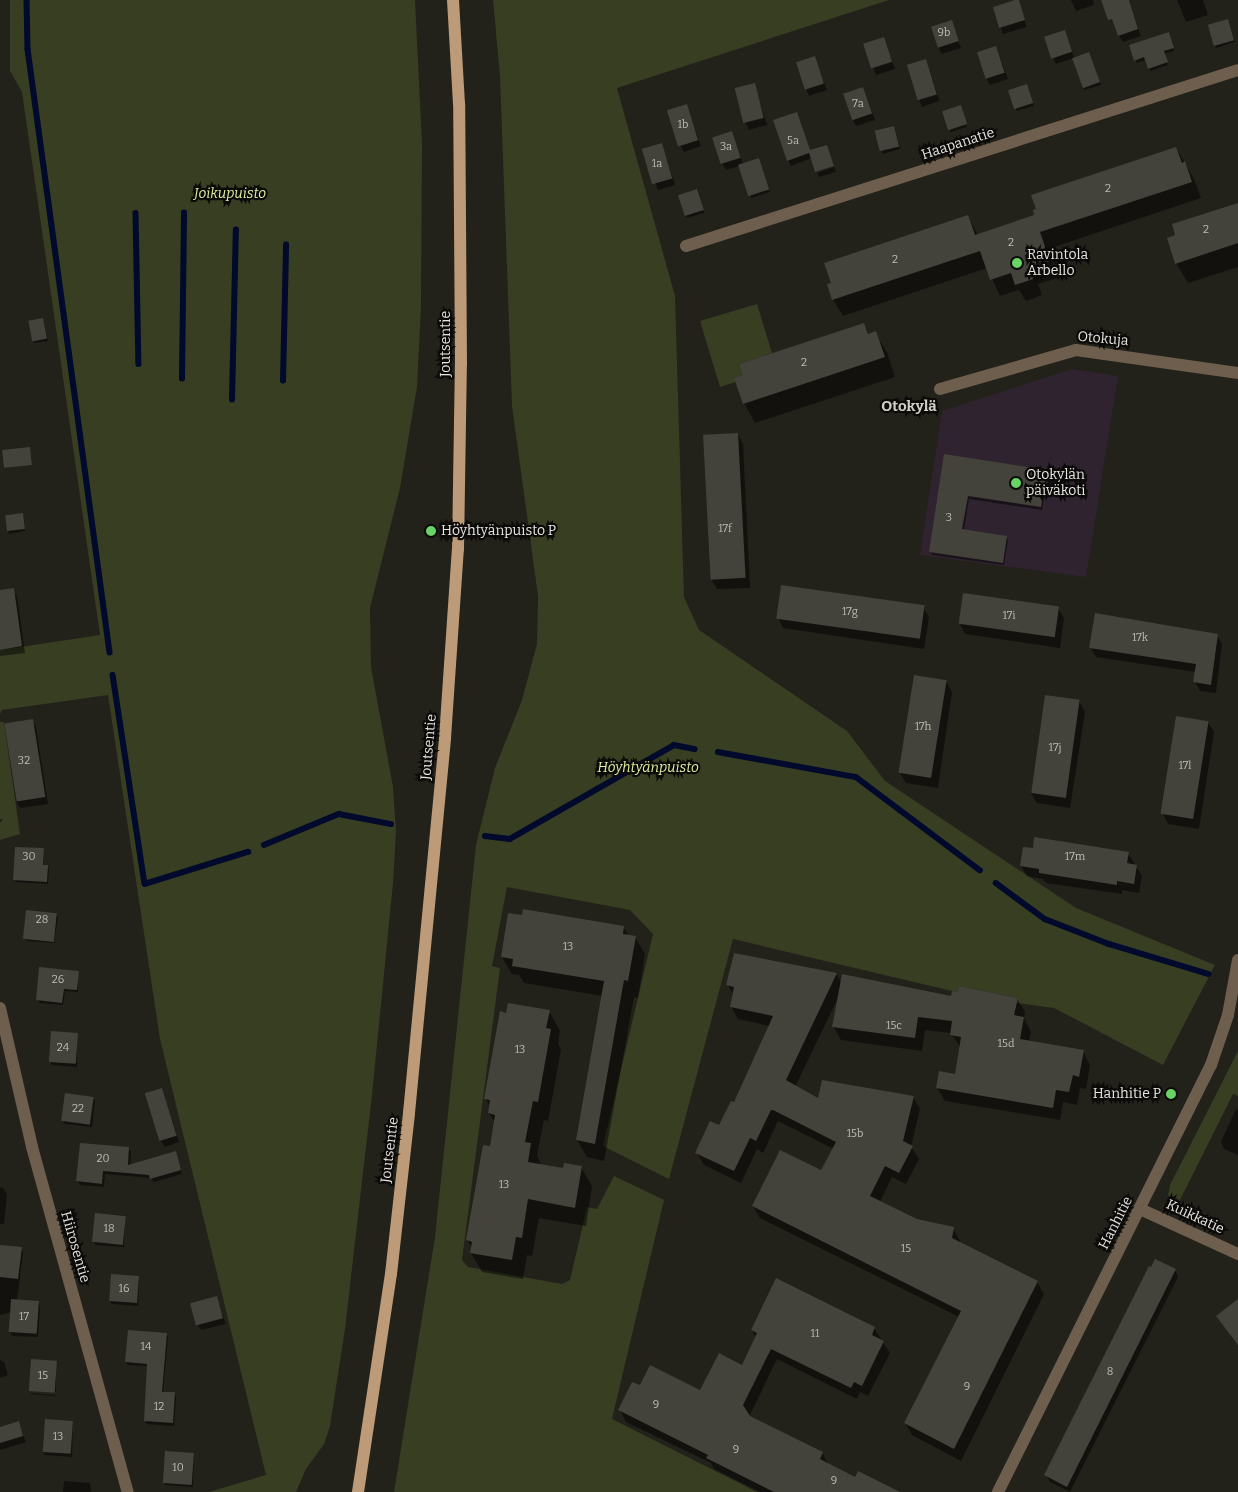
<!DOCTYPE html>
<meta charset="utf-8">
<style>
body{margin:0}
#map{position:relative;width:1238px;height:1492px;overflow:hidden;background:#22211a;font-family:Bitter,serif}
div>[style]{position:absolute}
.education>*{inset:0;background:#2f2330}
.green>*{inset:0;background:#383e21}
.shadow>*{inset:0;background:#0007;transform-origin:0 0}
.stream>*{height:5.5px;margin:-2.75px;padding:0 2.75px;transform-origin:2.75px;border-radius:2.75px;background:#01092d}
.building>*{inset:0;background:#43423b;transform-origin:0 0}
.minor>*{height:12px;margin:-6px;padding:0 6px;transform-origin:6px;border-radius:6px;background:#6e5e4d}
.major>*{height:12px;margin:-6px;padding:0 6px;transform-origin:6px;border-radius:6px;background:#bd9b78}
.dots>*{width:14px;height:14px;translate:-50% -50%;box-sizing:border-box;border:2px solid #0b0a08;border-radius:50%}
span{translate:-50% -50%;white-space:nowrap;text-align:center;line-height:1.15;-webkit-text-stroke:4.5px #0b0a08;paint-order:stroke}
.number-label{font-size:11px;color:#bcbcb6}
.number-label span{-webkit-text-stroke-width:0}
.street-label{font-size:14px;color:#e5e4df}
.park-label{font-size:14px;color:#dcee9e;font-style:italic}
.poi-label{font-size:14px;color:#e5e4df}
.left{translate:0 -50%;text-align:left}
.right{translate:-100% -50%;text-align:right}
.neighbourhood-label{font-size:15px;color:#d0cfc6;font-weight:700}
</style>
<div id="map">
<div class="education">
<i style="clip-path:polygon(1072px 369px,1118px 376px,1086px 577px,920px 555px,942px 411px)"></i>
</div>
<div class="green">
<i style="clip-path:polygon(10px 0,415px 0,422px 144px,421px 307px,417px 387px,400px 488px,370px 608px,371px 667px,393px 787px,396px 832px,393px 883px,372px 1095px,345px 1329px,330px 1426px,324px 1444px,306px 1469px,296px 1492px,209px 1492px,266px 1475px,160px 1039px,108px 695px,2px 710px,0 714px,0 650px,100px 635px,22px 92px,10px 71px)"></i>
<i style="clip-path:polygon(493px 0,889px 0,617px 88px,675px 296px,684px 597px,699px 630px,847px 731px,885px 781px,1076px 908px,1215px 965px,1163px 1065px,1054px 1008px,1017px 1003px,1018px 998px,959px 986px,957px 992px,952px 991px,733px 939px,669px 1179px,603px 1146px,653px 934px,630px 910px,507px 887px,492px 966px,500px 968px,462px 1260px,468px 1267px,562px 1284px,570px 1280px,587px 1207px,597px 1209px,614px 1176px,664px 1200px,612px 1419px,757px 1492px,394px 1492px,435px 1237px,476px 845px,495px 768px,522px 700px,537px 644px,538px 596px,512px 406px,500px 76px)"></i>
<i style="clip-path:polygon(757px 304px,772px 353px,739px 364px,742px 375px,734px 378px,736px 382px,720px 387px,700px 321px)"></i>
<i style="clip-path:polygon(0 722px,4px 722px,20px 834px,0 840px,0 823px,3px 819px,0 819px)"></i>
<i style="clip-path:polygon(1238px 1051px,1238px 1096px,1233px 1094px,1176px 1208px,1168px 1197px,1170px 1185px)"></i>
</div>
<div class="shadow">
<i style="left:1018px;top:0;width:28px;height:25px;rotate:72deg"></i>
<i style="clip-path:polygon(1071px 0,1093px 0,1094px 5px,1076px 11px)"></i>
<i style="clip-path:polygon(1177px 0,1203px 0,1208px 15px,1186px 22px)"></i>
<i style="clip-path:polygon(1129px 4px,1141px 36px,1123px 42px,1119px 36px)"></i>
<i style="clip-path:polygon(951px 22px,961px 48px,942px 54px,938px 47px)"></i>
<i style="clip-path:polygon(1229px 23px,1235px 42px,1216px 48px,1215px 45px)"></i>
<i style="clip-path:polygon(1064px 31px,1074px 57px,1090px 56px,1101px 85px,1084px 90px,1074px 58px,1056px 64px,1053px 58px)"></i>
<i style="clip-path:polygon(1170px 36px,1174px 51px,1164px 54px,1168px 65px,1150px 71px,1146px 60px,1137px 63px,1135px 60px)"></i>
<i style="clip-path:polygon(883px 38px,895px 69px,876px 75px,873px 68px)"></i>
<i style="clip-path:polygon(996px 47px,1008px 79px,990px 85px,986px 78px)"></i>
<i style="clip-path:polygon(814px 58px,827px 90px,809px 96px,806px 89px)"></i>
<i style="left:926px;top:61px;width:42px;height:19px;rotate:71deg"></i>
<i style="clip-path:polygon(754px 85px,767px 125px,749px 130px,746px 123px)"></i>
<i style="clip-path:polygon(1027px 85px,1034px 106px,1017px 111px,1016px 109px)"></i>
<i style="clip-path:polygon(863px 88px,875px 120px,856px 126px,853px 120px)"></i>
<i style="clip-path:polygon(686px 105px,701px 146px,684px 152px,680px 145px)"></i>
<i style="clip-path:polygon(962px 109px,967px 127px,951px 132px,949px 130px)"></i>
<i style="clip-path:polygon(895px 130px,900px 149px,883px 154px,882px 151px)"></i>
<i style="clip-path:polygon(732px 132px,743px 164px,760px 162px,770px 192px,751px 198px,740px 166px,726px 170px,722px 164px)"></i>
<i style="left:661px;top:144px;width:43px;height:18px;rotate:71deg"></i>
<i style="clip-path:polygon(826px 146px,834px 165px,816px 170px,812px 158px,791px 166px,788px 160px)"></i>
<i style="clip-path:polygon(1176px 148px,1194px 179px,1201px 198px,1048px 249px,1058px 278px,1038px 284px,1042px 295px,1026px 301px,1019px 290px,1000px 296px,987px 268px,843px 316px,833px 300px,828px 285px,968px 217px,978px 235px,1036px 216px)"></i>
<i style="clip-path:polygon(834px 167px,836px 172px,819px 177px,817px 173px)"></i>
<i style="clip-path:polygon(698px 193px,704px 213px,687px 218px,685px 215px)"></i>
<i style="clip-path:polygon(1238px 204px,1238px 267px,1188px 283px,1176px 263px)"></i>
<i style="clip-path:polygon(43px 319px,48px 341px,34px 343px,33px 340px)"></i>
<i style="clip-path:polygon(864px 325px,869px 334px,875px 333px,887px 352px,895px 377px,755px 423px,744px 403px)"></i>
<i style="clip-path:polygon(738px 434px,743px 444px,750px 588px,717px 589px,711px 579px)"></i>
<i style="clip-path:polygon(945px 456px,1046px 471px,1048px 474px,1042px 510px,969px 499px,964px 530px,1006px 537px,1008px 540px,1004px 565px,932px 555px,931px 552px)"></i>
<i style="clip-path:polygon(24px 517px,25px 531px,9px 534px,8px 531px)"></i>
<i style="clip-path:polygon(13px 590px,17px 596px,25px 653px,0 656px,0 592px)"></i>
<i style="clip-path:polygon(923px 607px,929px 617px,924px 649px,783px 628px,778px 618px)"></i>
<i style="clip-path:polygon(1058px 608px,1064px 618px,1060px 648px,965px 634px,960px 624px)"></i>
<i style="clip-path:polygon(1217px 635px,1222px 644px,1216px 693px,1200px 691px,1195px 682px,1196px 672px,1096px 657px,1091px 648px)"></i>
<i style="clip-path:polygon(946px 681px,952px 692px,938px 788px,906px 783px,900px 773px)"></i>
<i style="clip-path:polygon(1079px 701px,1085px 712px,1070px 808px,1037px 803px,1031px 793px)"></i>
<i style="clip-path:polygon(33px 721px,36px 727px,48px 804px,20px 808px,16px 801px)"></i>
<i style="clip-path:polygon(1208px 722px,1214px 732px,1199px 829px,1168px 824px,1163px 814px)"></i>
<i style="clip-path:polygon(43px 850px,44px 866px,49px 869px,48px 884px,16px 882px,14px 879px)"></i>
<i style="clip-path:polygon(1128px 853px,1142px 876px,1139px 893px,1122px 890px,1122px 894px,1046px 883px,1043px 879px,1027px 876px,1021px 866px)"></i>
<i style="clip-path:polygon(56px 914px,58px 917px,54px 943px,27px 941px,26px 939px)"></i>
<i style="clip-path:polygon(623px 927px,629px 936px,635px 937px,645px 954px,638px 998px,634px 997px,604px 1161px,587px 1157px,577px 1140px,603px 996px,524px 983px,519px 975px,512px 974px,502px 957px)"></i>
<i style="clip-path:polygon(734px 954px,837px 975px,842px 983px,952px 997px,1017px 999px,1025px 1012px,1024px 1018px,1031px 1032px,1029px 1041px,1083px 1051px,1090px 1065px,1086px 1089px,1080px 1088px,1077px 1105px,1063px 1102px,1060px 1120px,945px 1101px,937px 1088px,956px 1075px,961px 1048px,951px 1033px,925px 1030px,922px 1051px,841px 1040px,833px 1026px,838px 998px,795px 1087px,819px 1100px,913px 1097px,920px 1109px,911px 1147px,919px 1159px,906px 1184px,892px 1177px,880px 1202px,916px 1220px,953px 1229px,960px 1241px,960px 1244px,1037px 1282px,1044px 1294px,961px 1461px,912px 1435px,905px 1423px,959px 1317px,760px 1218px,753px 1206px,821px 1172px,834px 1149px,778px 1121px,763px 1153px,757px 1149px,741px 1183px,704px 1165px,697px 1153px,720px 1127px,734px 1104px,770px 1026px,738px 1019px,731px 1007px,734px 996px,728px 985px)"></i>
<i style="clip-path:polygon(40px 969px,78px 972px,78px 992px,65px 991px,63px 1005px,39px 1003px)"></i>
<i style="clip-path:polygon(549px 1011px,560px 1031px,558px 1043px,561px 1050px,548px 1121px,544px 1120px,537px 1155px,541px 1165px,565px 1170px,581px 1167px,592px 1186px,586px 1226px,539px 1218px,532px 1256px,527px 1255px,523px 1279px,482px 1272px,471px 1253px,472px 1248px,467px 1240px,491px 1147px,495px 1123px,489px 1113px,490px 1107px,486px 1099px,507px 1014px)"></i>
<i style="clip-path:polygon(77px 1034px,77px 1067px,52px 1065px,50px 1062px)"></i>
<i style="clip-path:polygon(162px 1089px,179px 1142px,165px 1147px,161px 1141px)"></i>
<i style="clip-path:polygon(93px 1098px,95px 1101px,92px 1127px,65px 1124px,63px 1121px)"></i>
<i style="clip-path:polygon(1236px 1109px,1238px 1110px,1238px 1155px,1224px 1149px,1221px 1142px)"></i>
<i style="clip-path:polygon(129px 1149px,131px 1152px,130px 1166px,177px 1156px,182px 1174px,154px 1182px,151px 1178px,105px 1174px,104px 1187px,80px 1185px,78px 1181px)"></i>
<i style="clip-path:polygon(0 1187px,3px 1188px,7px 1194px,4px 1224px,0 1224px)"></i>
<i style="clip-path:polygon(125px 1217px,124px 1247px,95px 1245px,94px 1242px)"></i>
<i style="clip-path:polygon(0 1246px,21px 1249px,23px 1252px,17px 1301px,38px 1303px,40px 1306px,38px 1337px,12px 1336px,10px 1332px,12px 1312px,0 1315px)"></i>
<i style="clip-path:polygon(1152px 1268px,1175px 1270px,1178px 1277px,1070px 1492px,1050px 1482px,1046px 1475px)"></i>
<i style="clip-path:polygon(139px 1278px,138px 1306px,112px 1304px,110px 1301px)"></i>
<i style="clip-path:polygon(216px 1297px,226px 1324px,201px 1330px,197px 1323px)"></i>
<i style="clip-path:polygon(874px 1328px,890px 1353px,868px 1396px,860px 1392px,857px 1399px,777px 1359px,749px 1417px,822px 1453px,829px 1465px,855px 1478px,898px 1492px,760px 1492px,714px 1469px,711px 1463px,626px 1422px,620px 1410px,640px 1387px,700px 1391px,743px 1367px,756px 1338px,752px 1330px)"></i>
<i style="clip-path:polygon(166px 1334px,168px 1337px,163px 1393px,175px 1394px,176px 1397px,174px 1426px,146px 1424px,148px 1366px,128px 1365px,126px 1362px)"></i>
<i style="clip-path:polygon(0 1360px,4px 1362px,8px 1375px,0 1378px)"></i>
<i style="clip-path:polygon(56px 1362px,56px 1392px,30px 1390px)"></i>
<i style="left:31px;top:1393px;width:25px;height:1px;rotate:5deg"></i>
<i style="clip-path:polygon(18px 1423px,26px 1442px,0 1450px,0 1428px)"></i>
<i style="clip-path:polygon(73px 1423px,72px 1457px,45px 1455px,43px 1452px)"></i>
<i style="clip-path:polygon(194px 1454px,193px 1487px,165px 1485px,164px 1483px)"></i>
<i style="clip-path:polygon(64px 1481px,90px 1483px,91px 1492px,63px 1492px)"></i>
</div>
<div class="stream">
<i style="left:27px;top:0;width:49px;rotate:88.8deg"></i>
<i style="left:28px;top:49px;width:609px;rotate:82.26deg"></i>
<i style="left:136px;top:213px;width:151px;rotate:88.9deg"></i>
<i style="left:182px;top:379px;width:166px;rotate:-89.3deg"></i>
<i style="left:283px;top:381px;width:136px;rotate:-88.7deg"></i>
<i style="left:232px;top:400px;width:170px;rotate:-88.7deg"></i>
<i style="left:113px;top:675px;width:211px;rotate:81.3deg"></i>
<i style="left:145px;top:884px;width:108px;rotate:-17.3deg"></i>
<i style="left:718px;top:752px;width:140px;rotate:10.3deg"></i>
<i style="left:856px;top:777px;width:155px;rotate:36.9deg"></i>
<i style="left:485px;top:836px;width:25px;rotate:7deg"></i>
<i style="left:510px;top:839px;width:189px;rotate:-29.8deg"></i>
<i style="left:674px;top:745px;width:21px;rotate:11deg"></i>
<i style="left:264px;top:845px;width:81px;rotate:-22.5deg"></i>
<i style="left:339px;top:814px;width:53px;rotate:10.9deg"></i>
<i style="left:996px;top:883px;width:61px;rotate:36.3deg"></i>
<i style="left:1045px;top:919px;width:69px;rotate:21.3deg"></i>
<i style="left:1109px;top:944px;width:104px;rotate:16.7deg"></i>
</div>
<div class="building">
<i style="clip-path:polygon(1015px 0,1019px 0,1025px 20px,999px 28px,993px 7px)"></i>
<i style="clip-path:polygon(1101px 0,1129px 0,1138px 29px,1118px 36px,1112px 19px,1108px 20px)"></i>
<i style="left:1228px;top:19px;width:22px;height:21px;rotate:74deg"></i>
<i style="left:952px;top:20px;width:22px;height:22px;rotate:72deg"></i>
<i style="left:1065px;top:30px;width:23px;height:22px;rotate:72deg"></i>
<i style="clip-path:polygon(1169px 32px,1174px 48px,1164px 51px,1168px 62px,1148px 69px,1144px 57px,1134px 61px,1129px 45px)"></i>
<i style="left:884px;top:37px;width:26px;height:22px;rotate:72deg"></i>
<i style="left:996px;top:46px;width:28px;height:20px;rotate:72deg"></i>
<i style="left:1089px;top:52px;width:32px;height:18px;rotate:70deg"></i>
<i style="left:815px;top:56px;width:29px;height:20px;rotate:72deg"></i>
<i style="left:926px;top:59px;width:37px;height:20px;rotate:73deg"></i>
<i style="left:755px;top:83px;width:36px;height:21px;rotate:76deg"></i>
<i style="left:1027px;top:84px;width:20px;height:20px;rotate:72deg"></i>
<i style="left:863px;top:87px;width:28px;height:21px;rotate:71deg"></i>
<i style="left:687px;top:104px;width:38px;height:21px;rotate:73deg"></i>
<i style="left:961px;top:105px;width:20px;height:20px;rotate:72deg"></i>
<i style="clip-path:polygon(797px 112px,810px 150px,827px 145px,834px 166px,815px 172px,809px 153px,787px 161px,773px 120px)"></i>
<i style="left:894px;top:126px;width:21px;height:20px;rotate:76deg"></i>
<i style="left:732px;top:131px;width:28px;height:21px;rotate:72deg"></i>
<i style="left:662px;top:143px;width:37px;height:21px;rotate:74deg"></i>
<i style="clip-path:polygon(1176px 147px,1182px 163px,1185px 161px,1192px 182px,1040px 232px,1050px 261px,1030px 268px,1033px 279px,1015px 285px,1011px 273px,990px 280px,980px 251px,832px 300px,827px 284px,831px 283px,824px 263px,968px 215px,975px 235px,1034px 215px,1033px 210px,1036px 209px,1031px 195px)"></i>
<i style="left:759px;top:158px;width:33px;height:22px;rotate:72deg"></i>
<i style="left:697px;top:189px;width:22px;height:20px;rotate:72deg"></i>
<i style="clip-path:polygon(1238px 203px,1238px 243px,1175px 264px,1167px 238px,1175px 235px,1172px 224px)"></i>
<i style="left:43px;top:318px;width:21px;height:15px;rotate:79deg"></i>
<i style="clip-path:polygon(864px 323px,868px 334px,876px 331px,885px 357px,743px 404px,734px 378px,742px 375px,739px 364px)"></i>
<i style="left:738px;top:433px;width:145px;height:35px;rotate:87deg"></i>
<i style="left:30px;top:447px;width:18px;height:28px;rotate:84deg"></i>
<i style="clip-path:polygon(944px 454px,1047px 470px,1041px 507px,968px 496px,962px 529px,1007px 536px,1003px 563px,929px 552px)"></i>
<i style="left:23px;top:513px;width:16px;height:18px;rotate:83deg"></i>
<i style="left:781px;top:585px;width:145px;height:34px;rotate:8deg"></i>
<i style="clip-path:polygon(14px 588px,22px 646px,0 650px,0 590px)"></i>
<i style="left:963px;top:593px;width:97px;height:31px;rotate:8deg"></i>
<i style="clip-path:polygon(1095px 613px,1218px 634px,1211px 685px,1193px 682px,1196px 664px,1089px 648px)"></i>
<i style="left:914px;top:675px;width:33px;height:99px;rotate:9deg"></i>
<i style="left:1045px;top:695px;width:35px;height:99px;rotate:8deg"></i>
<i style="left:1176px;top:716px;width:33px;height:99px;rotate:9deg"></i>
<i style="left:33px;top:719px;width:79px;height:29px;rotate:81deg"></i>
<i style="clip-path:polygon(1034px 837px,1129px 852px,1127px 863px,1137px 865px,1134px 884px,1117px 881px,1117px 885px,1039px 873px,1039px 869px,1020px 866px,1023px 847px,1033px 848px)"></i>
<i style="clip-path:polygon(15px 847px,44px 848px,43px 865px,48px 865px,47px 882px,13px 880px)"></i>
<i style="clip-path:polygon(523px 909px,624px 926px,623px 934px,636px 936px,628px 981px,624px 980px,595px 1144px,576px 1140px,604px 981px,512px 966px,513px 959px,501px 957px,508px 913px,522px 915px)"></i>
<i style="left:26px;top:910px;width:31px;height:29px;rotate:6deg"></i>
<i style="clip-path:polygon(734px 953px,837px 973px,786px 1080px,818px 1098px,822px 1080px,914px 1096px,903px 1141px,913px 1146px,899px 1173px,885px 1166px,870px 1196px,917px 1219px,954px 1227px,952px 1238px,1038px 1281px,954px 1449px,904px 1423px,961px 1311px,752px 1206px,780px 1150px,821px 1170px,836px 1142px,773px 1110px,771px 1110px,756px 1141px,750px 1138px,734px 1171px,695px 1153px,710px 1121px,719px 1125px,731px 1101px,734px 1102px,773px 1016px,730px 1007px,734px 987px,726px 985px)"></i>
<i style="clip-path:polygon(39px 967px,79px 971px,77px 990px,64px 989px,62px 1003px,36px 1000px)"></i>
<i style="clip-path:polygon(842px 974px,951px 996px,952px 991px,957px 992px,959px 986px,1018px 998px,1014px 1015px,1024px 1017px,1020px 1039px,1084px 1050px,1079px 1077px,1073px 1075px,1069px 1092px,1056px 1090px,1053px 1108px,936px 1088px,939px 1071px,955px 1074px,961px 1037px,950px 1035px,952px 1021px,918px 1017px,915px 1038px,832px 1027px)"></i>
<i style="clip-path:polygon(508px 1003px,550px 1010px,546px 1028px,551px 1029px,538px 1102px,533px 1101px,525px 1142px,531px 1143px,528px 1162px,563px 1168px,564px 1163px,582px 1166px,575px 1208px,528px 1199px,522px 1238px,516px 1237px,512px 1260px,470px 1253px,472px 1242px,466px 1240px,483px 1145px,490px 1146px,495px 1115px,488px 1113px,490px 1100px,484px 1099px,500px 1011px,506px 1013px)"></i>
<i style="left:51px;top:1031px;width:27px;height:31px;rotate:4deg"></i>
<i style="left:162px;top:1088px;width:50px;height:18px;rotate:73deg"></i>
<i style="left:65px;top:1093px;width:29px;height:28px;rotate:8deg"></i>
<i style="clip-path:polygon(80px 1143px,129px 1147px,128px 1165px,176px 1151px,181px 1170px,150px 1179px,149px 1175px,103px 1171px,102px 1184px,76px 1181px)"></i>
<i style="left:95px;top:1213px;width:31px;height:29px;rotate:6deg"></i>
<i style="clip-path:polygon(0 1245px,22px 1247px,18px 1279px,0 1277px)"></i>
<i style="clip-path:polygon(1155px 1259px,1176px 1269px,1067px 1487px,1044px 1475px,1149px 1266px,1151px 1267px)"></i>
<i style="left:111px;top:1274px;width:28px;height:27px;rotate:4deg"></i>
<i style="clip-path:polygon(776px 1278px,875px 1327px,872px 1335px,884px 1341px,862px 1386px,854px 1382px,851px 1388px,771px 1349px,743px 1405px,750px 1416px,823px 1452px,820px 1459px,855px 1477px,858px 1471px,900px 1492px,774px 1492px,706px 1458px,708px 1455px,618px 1410px,632px 1382px,640px 1385px,650px 1365px,700px 1390px,719px 1353px,742px 1365px,757px 1333px,751px 1330px)"></i>
<i style="left:217px;top:1296px;width:23px;height:28px;rotate:75deg"></i>
<i style="left:11px;top:1299px;width:28px;height:33px;rotate:4deg"></i>
<i style="clip-path:polygon(1238px 1299px,1238px 1345px,1216px 1316px)"></i>
<i style="clip-path:polygon(128px 1330px,167px 1333px,162px 1392px,175px 1392px,173px 1423px,144px 1421px,147px 1364px,125px 1362px)"></i>
<i style="left:31px;top:1359px;width:26px;height:32px;rotate:4deg"></i>
<i style="left:45px;top:1419px;width:28px;height:33px;rotate:4deg"></i>
<i style="clip-path:polygon(19px 1421px,23px 1436px,0 1443px,0 1427px)"></i>
<i style="left:165px;top:1451px;width:29px;height:32px;rotate:4deg"></i>
</div>
<div class="minor">
<i style="left:686px;top:246px;width:579px;rotate:-17.68deg"></i>
<i style="left:940px;top:389px;width:141px;rotate:-16deg"></i>
<i style="left:1076px;top:350px;width:164px;rotate:8.1deg"></i>
<i style="left:0;top:1008px;width:143px;rotate:77deg"></i>
<i style="left:32px;top:1147px;width:358px;rotate:74.5deg"></i>
<i style="left:1140px;top:1209px;width:108px;rotate:24.7deg"></i>
<i style="left:998px;top:1492px;width:477px;rotate:-63.5deg"></i>
<i style="left:1211px;top:1065px;width:53px;rotate:-71.2deg"></i>
<i style="left:1228px;top:1015px;width:56px;rotate:-79.7deg"></i>
</div>
<div class="major">
<i style="left:358px;top:1492px;width:220px;rotate:-81.4deg"></i>
<i style="left:391px;top:1274px;width:162px;rotate:-83.6deg"></i>
<i style="left:409px;top:1113px;width:377px;rotate:-84.5deg"></i>
<i style="left:445px;top:738px;width:189px;rotate:-86.1deg"></i>
<i style="left:458px;top:549px;width:185px;rotate:-89.1deg"></i>
<i style="left:461px;top:364px;width:260px;rotate:-90.4deg"></i>
<i style="left:459px;top:104px;width:104px;rotate:-93.3deg"></i>
</div>
<div class="dots">
<i style="left:1017px;top:263px;background:#68d465"></i>
<i style="left:1016px;top:483px;background:#68d465"></i>
<i style="left:431px;top:531px;background:#68d465"></i>
<i style="left:1171px;top:1094px;background:#68d465"></i>
</div>
<div class="number-label">
<span style="left:944px;top:33px">9b</span>
<span style="left:858px;top:104px">7a</span>
<span style="left:683px;top:125px">1b</span>
<span style="left:793px;top:141px">5a</span>
<span style="left:726px;top:147px">3a</span>
<span style="left:657px;top:164px">1a</span>
<span style="left:1108px;top:189px">2</span>
<span style="left:1206px;top:230px">2</span>
<span style="left:1011px;top:243px">2</span>
<span style="left:895px;top:260px">2</span>
<span style="left:804px;top:363px">2</span>
<span style="left:949px;top:518px">3</span>
<span style="left:725px;top:529px">17f</span>
<span style="left:850px;top:612px">17g</span>
<span style="left:1009px;top:616px">17i</span>
<span style="left:1140px;top:638px">17k</span>
<span style="left:923px;top:727px">17h</span>
<span style="left:1055px;top:748px">17j</span>
<span style="left:24px;top:761px">32</span>
<span style="left:1185px;top:766px">17l</span>
<span style="left:29px;top:857px">30</span>
<span style="left:1075px;top:857px">17m</span>
<span style="left:42px;top:920px">28</span>
<span style="left:568px;top:947px">13</span>
<span style="left:58px;top:980px">26</span>
<span style="left:894px;top:1026px">15c</span>
<span style="left:1006px;top:1044px">15d</span>
<span style="left:63px;top:1048px">24</span>
<span style="left:520px;top:1050px">13</span>
<span style="left:78px;top:1109px">22</span>
<span style="left:855px;top:1134px">15b</span>
<span style="left:103px;top:1159px">20</span>
<span style="left:504px;top:1185px">13</span>
<span style="left:109px;top:1229px">18</span>
<span style="left:906px;top:1249px">15</span>
<span style="left:124px;top:1289px">16</span>
<span style="left:24px;top:1317px">17</span>
<span style="left:815px;top:1334px">11</span>
<span style="left:146px;top:1347px">14</span>
<span style="left:1110px;top:1372px">8</span>
<span style="left:43px;top:1376px">15</span>
<span style="left:967px;top:1387px">9</span>
<span style="left:656px;top:1405px">9</span>
<span style="left:159px;top:1407px">12</span>
<span style="left:58px;top:1437px">13</span>
<span style="left:736px;top:1450px">9</span>
<span style="left:178px;top:1468px">10</span>
<span style="left:834px;top:1481px">9</span>
</div>
<div class="street-label">
<span style="left:958px;top:144px;rotate:-18deg">Haapanatie</span>
<span style="left:1103px;top:339px;rotate:5deg">Otokuja</span>
<span style="left:446px;top:344px;rotate:-90deg">Joutsentie</span>
<span style="left:429px;top:747px;rotate:-85deg">Joutsentie</span>
<span style="left:390px;top:1150px;rotate:-83deg">Joutsentie</span>
<span style="left:1195px;top:1217px;rotate:25deg">Kuikkatie</span>
<span style="left:1116px;top:1223px;rotate:-63deg">Hanhitie</span>
<span style="left:75px;top:1247px;rotate:74deg">Hiirosentie</span>
</div>
<div class="park-label">
<span style="left:230px;top:194px">Joikupuisto</span>
<span style="left:648px;top:768px">Höyhtyänpuisto</span>
</div>
<div class="poi-label">
<span class="left" style="left:1027px;top:263px">Ravintola<br>Arbello</span>
<span class="left" style="left:1026px;top:483px">Otokylän<br>päiväkoti</span>
<span class="left" style="left:441px;top:531px">Höyhtyänpuisto P</span>
<span class="right" style="left:1161px;top:1094px">Hanhitie P</span>
</div>
<div class="neighbourhood-label">
<span style="left:909px;top:407px">Otokylä</span>
</div>
</div>
